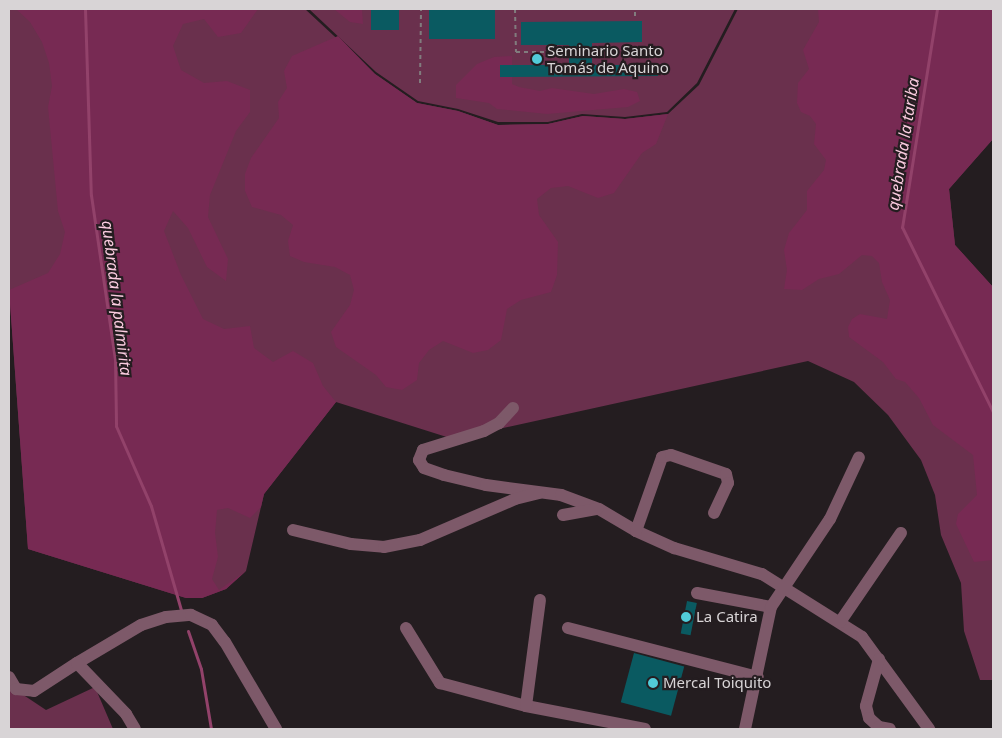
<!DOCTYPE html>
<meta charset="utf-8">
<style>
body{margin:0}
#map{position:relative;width:1002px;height:738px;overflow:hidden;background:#241d20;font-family:"Noto Sans",sans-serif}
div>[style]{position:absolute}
.green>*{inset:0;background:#6a304d}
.forest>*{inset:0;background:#772a53}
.stream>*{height:3px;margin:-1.5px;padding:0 1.5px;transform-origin:1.5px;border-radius:1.5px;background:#92426a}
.building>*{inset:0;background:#0a5a61;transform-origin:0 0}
.path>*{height:2px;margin-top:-1px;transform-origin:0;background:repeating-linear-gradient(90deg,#817c7e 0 4px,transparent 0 8px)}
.minor>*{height:12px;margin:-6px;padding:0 6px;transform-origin:6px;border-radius:6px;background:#7d5969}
.dots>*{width:14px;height:14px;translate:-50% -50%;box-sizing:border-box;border:2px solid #241d20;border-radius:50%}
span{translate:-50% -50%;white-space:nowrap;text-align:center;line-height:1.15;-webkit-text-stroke:4.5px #241d20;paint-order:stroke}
.poi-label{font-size:15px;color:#d8d4d6}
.left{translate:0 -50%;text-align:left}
.water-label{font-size:16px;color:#fbcce0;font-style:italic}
.frame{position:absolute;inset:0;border:10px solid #d8d4d6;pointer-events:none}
</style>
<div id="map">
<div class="green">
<i style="clip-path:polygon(9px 9px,305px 9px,375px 74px,417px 103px,458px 111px,498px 125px,548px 124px,583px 116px,625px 119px,668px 114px,699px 85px,738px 9px,993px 9px,993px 139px,949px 189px,955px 245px,993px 287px,993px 680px,980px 680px,964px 631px,961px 583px,941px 535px,935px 495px,921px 460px,888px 415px,854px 382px,808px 361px,453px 439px,336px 402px,264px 494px,246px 571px,226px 589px,202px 598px,186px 598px,28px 549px,9px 289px)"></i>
<i style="clip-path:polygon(309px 9px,735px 9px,697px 83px,667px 112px,625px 117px,582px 114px,548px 122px,498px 122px,458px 109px,418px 101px,376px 72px)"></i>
<i style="clip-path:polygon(9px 672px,13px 688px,46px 710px,95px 687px,113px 729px,9px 729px)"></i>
</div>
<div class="forest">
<i style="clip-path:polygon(16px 9px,258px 9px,241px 33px,218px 37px,204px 19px,183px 24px,173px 46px,181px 70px,204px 83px,227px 81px,250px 90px,250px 112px,236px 131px,210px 195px,208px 217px,228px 259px,226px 281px,207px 267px,188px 228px,173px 211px,164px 231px,181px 275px,203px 319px,224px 329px,250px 326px,254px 348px,273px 362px,293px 351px,313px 363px,323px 386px,336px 402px,264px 494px,261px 507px,250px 518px,228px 508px,217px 510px,215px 533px,218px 557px,212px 579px,219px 590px,246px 571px,226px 589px,202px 598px,186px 598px,28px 549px,9px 290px,48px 273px,60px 254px,65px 232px,58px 211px,48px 107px,52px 86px,49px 63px,42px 42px,30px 22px)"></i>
<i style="clip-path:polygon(334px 9px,362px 9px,363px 24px,350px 22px)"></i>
<i style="clip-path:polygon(818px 9px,993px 9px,993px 139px,949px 189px,955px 245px,993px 287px,993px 560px,974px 562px,956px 524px,958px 514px,977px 495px,973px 455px,933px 425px,919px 398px,905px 382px,896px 379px,883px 362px,849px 337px,848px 327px,852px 319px,860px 314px,887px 319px,890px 300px,882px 282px,879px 263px,872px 256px,862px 255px,839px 274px,819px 279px,802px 290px,784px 289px,787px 270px,784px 250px,789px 233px,807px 210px,807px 191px,824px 170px,826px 160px,814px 144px,816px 124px,810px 116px,801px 112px,797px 103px,798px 83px,809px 69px,803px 50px,819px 22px)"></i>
<i style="clip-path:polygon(338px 36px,375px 74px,417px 103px,458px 111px,498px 125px,548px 124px,583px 116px,625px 119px,668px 114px,656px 144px,642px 153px,614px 193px,598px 198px,568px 186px,551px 188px,537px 199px,539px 215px,558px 242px,557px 275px,551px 292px,521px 300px,507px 309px,501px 340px,488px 350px,473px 353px,443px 341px,429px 350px,419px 363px,417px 380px,402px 390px,386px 387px,376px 375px,336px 347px,331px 332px,350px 305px,354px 290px,350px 275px,335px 267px,304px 262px,290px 256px,288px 241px,293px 225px,281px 215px,252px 207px,245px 191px,245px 174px,251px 158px,279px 118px,278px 102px,287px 88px,284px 71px,292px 56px)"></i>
<i style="clip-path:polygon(512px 56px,512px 84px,519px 87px,540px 91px,552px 88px,594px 94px,624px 89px,637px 92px,640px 101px,628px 107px,547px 114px,497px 109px,489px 103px,456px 98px,456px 85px,477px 64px,494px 57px)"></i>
</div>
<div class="stream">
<i style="left:85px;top:9px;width:186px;rotate:88.2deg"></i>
<i style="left:91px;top:195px;width:166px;rotate:81.7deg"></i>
<i style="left:115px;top:359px;width:67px;rotate:89.1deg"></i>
<i style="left:116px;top:426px;width:87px;rotate:66.4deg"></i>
<i style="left:151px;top:506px;width:108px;rotate:73.9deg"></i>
<i style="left:937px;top:9px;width:221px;rotate:99.1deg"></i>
<i style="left:902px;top:227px;width:206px;rotate:63.8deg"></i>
<i style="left:188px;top:631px;width:40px;rotate:71.1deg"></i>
<i style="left:201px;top:669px;width:61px;rotate:80.5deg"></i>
</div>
<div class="building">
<i style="left:371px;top:9px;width:28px;height:21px"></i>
<i style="left:429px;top:9px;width:66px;height:30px"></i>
<i style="clip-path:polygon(642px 21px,642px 42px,592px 43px,592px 65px,658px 65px,658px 76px,500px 77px,500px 65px,569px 65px,569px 45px,521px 45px,521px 22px)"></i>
<i style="left:687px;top:601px;width:10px;height:33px;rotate:11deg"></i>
<i style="left:634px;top:653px;width:52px;height:51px;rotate:15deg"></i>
</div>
<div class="path">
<i style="left:515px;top:9px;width:43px;rotate:88.7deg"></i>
<i style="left:516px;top:52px;width:53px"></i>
<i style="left:635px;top:16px;width:7px;rotate:-90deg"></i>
<i style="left:420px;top:83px;width:74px;rotate:-89.2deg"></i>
</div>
<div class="minor">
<i style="left:513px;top:408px;width:21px;rotate:133deg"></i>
<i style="left:499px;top:423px;width:17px;rotate:152deg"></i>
<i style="left:484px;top:431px;width:64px;rotate:162.7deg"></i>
<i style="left:423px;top:450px;width:11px;rotate:112deg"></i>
<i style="left:419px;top:460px;width:9px;rotate:58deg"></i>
<i style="left:424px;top:468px;width:21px;rotate:19deg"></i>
<i style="left:444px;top:475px;width:43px;rotate:13.4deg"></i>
<i style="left:486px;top:485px;width:76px;rotate:7.6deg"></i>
<i style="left:561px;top:495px;width:40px;rotate:20.2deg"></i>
<i style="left:599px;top:509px;width:43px;rotate:30.7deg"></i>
<i style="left:636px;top:531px;width:42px;rotate:24.1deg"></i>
<i style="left:674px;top:548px;width:92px;rotate:16.5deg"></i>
<i style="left:762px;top:574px;width:118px;rotate:32.2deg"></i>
<i style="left:862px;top:637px;width:114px;rotate:53.9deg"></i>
<i style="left:563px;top:515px;width:35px;rotate:-10deg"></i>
<i style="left:293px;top:530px;width:60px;rotate:13.6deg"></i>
<i style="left:351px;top:544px;width:33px;rotate:5deg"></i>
<i style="left:384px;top:547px;width:37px;rotate:-11deg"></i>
<i style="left:420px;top:540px;width:103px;rotate:-23.3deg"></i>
<i style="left:515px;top:499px;width:25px;rotate:-14deg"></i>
<i style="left:636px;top:531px;width:78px;rotate:-70.6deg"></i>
<i style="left:662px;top:457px;width:9px;rotate:-13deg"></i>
<i style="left:671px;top:455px;width:58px;rotate:19.1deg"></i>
<i style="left:726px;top:474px;width:9px;rotate:77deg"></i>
<i style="left:728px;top:483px;width:33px;rotate:115deg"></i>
<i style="left:697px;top:593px;width:75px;rotate:10.7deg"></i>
<i style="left:840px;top:622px;width:108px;rotate:-55.6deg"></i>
<i style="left:406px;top:628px;width:65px;rotate:58.3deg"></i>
<i style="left:440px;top:683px;width:89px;rotate:15deg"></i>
<i style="left:526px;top:706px;width:121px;rotate:10.9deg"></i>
<i style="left:568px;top:628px;width:196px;rotate:14.5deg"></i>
<i style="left:879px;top:659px;width:49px;rotate:105.5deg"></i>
<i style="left:866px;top:706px;width:12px;rotate:76deg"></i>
<i style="left:869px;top:718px;width:13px;rotate:42deg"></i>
<i style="left:879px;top:727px;width:11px;rotate:10deg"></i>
<i style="left:77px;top:663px;width:74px;rotate:-30.7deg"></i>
<i style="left:141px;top:625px;width:26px;rotate:-18deg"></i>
<i style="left:166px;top:617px;width:25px;rotate:-5deg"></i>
<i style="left:191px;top:615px;width:23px;rotate:25deg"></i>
<i style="left:212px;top:625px;width:21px;rotate:53deg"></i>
<i style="left:225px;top:642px;width:101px;rotate:59.6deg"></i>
<i style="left:9px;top:677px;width:14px;rotate:60deg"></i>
<i style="left:16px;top:689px;width:18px;rotate:6deg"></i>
<i style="left:34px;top:691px;width:51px;rotate:-33.1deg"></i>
<i style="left:77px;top:663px;width:71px;rotate:46.1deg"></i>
<i style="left:126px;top:714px;width:17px;rotate:59deg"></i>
<i style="left:526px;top:706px;width:107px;rotate:-82.5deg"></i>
<i style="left:745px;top:729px;width:125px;rotate:-78deg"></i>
<i style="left:771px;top:607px;width:106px;rotate:-56.2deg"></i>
<i style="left:830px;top:519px;width:68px;rotate:-64.9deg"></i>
</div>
<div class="dots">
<i style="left:537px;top:59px;background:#52cbd8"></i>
<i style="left:686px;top:617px;background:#52cbd8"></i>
<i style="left:653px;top:683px;background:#52cbd8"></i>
</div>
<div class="poi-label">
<span class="left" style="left:547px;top:59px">Seminario Santo<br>Tomás de Aquino</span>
<span class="left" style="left:696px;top:617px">La Catira</span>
<span class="left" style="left:663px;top:683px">Mercal Toiquito</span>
</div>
<div class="water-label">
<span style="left:903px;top:144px;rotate:-81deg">quebrada la tariba</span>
<span style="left:117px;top:298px;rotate:83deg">quebrada la palmirita</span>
</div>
<div class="frame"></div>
</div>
